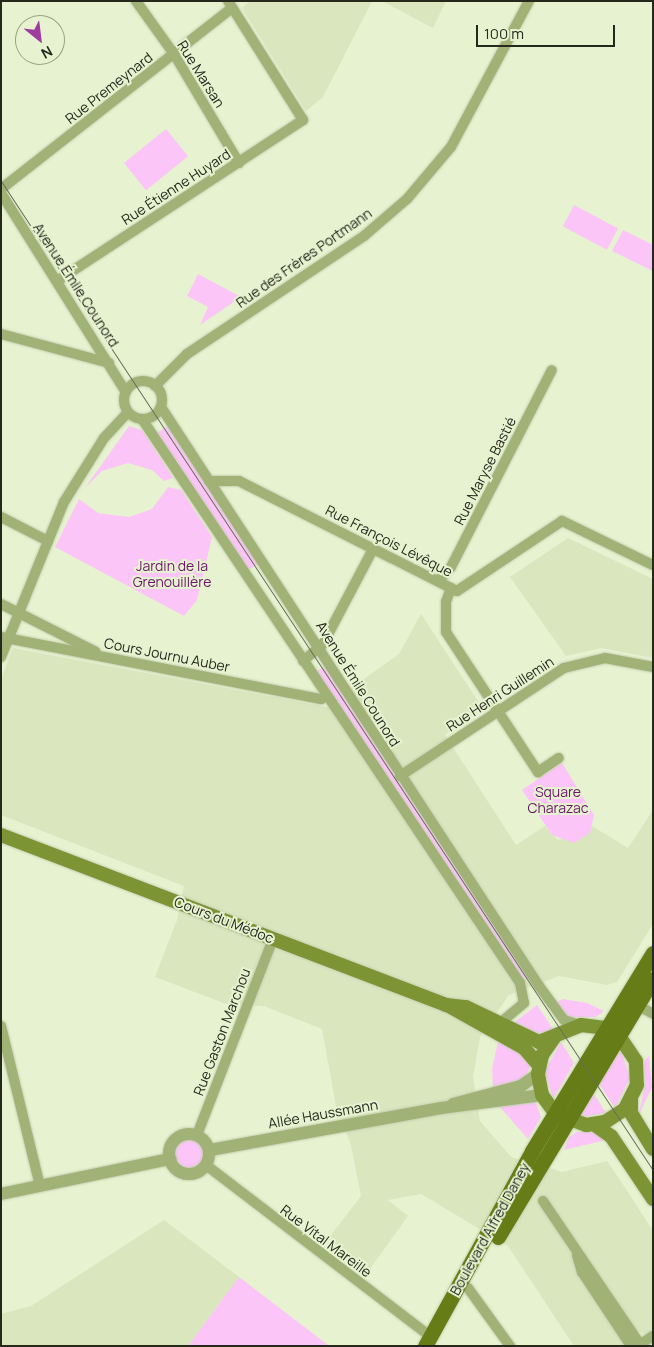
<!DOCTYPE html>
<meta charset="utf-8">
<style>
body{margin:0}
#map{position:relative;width:654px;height:1347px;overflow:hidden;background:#e7f2d0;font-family:Manrope,sans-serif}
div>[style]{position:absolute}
.built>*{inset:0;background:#d9e6be}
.green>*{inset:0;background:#fbc5f8;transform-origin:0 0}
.round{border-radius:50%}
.roads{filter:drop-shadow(0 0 1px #c4ceb0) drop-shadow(0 0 1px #c4ceb0)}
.minor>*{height:10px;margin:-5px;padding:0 5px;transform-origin:5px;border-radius:5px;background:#a1b277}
.minor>.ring{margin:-5px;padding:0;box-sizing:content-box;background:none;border:10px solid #a1b277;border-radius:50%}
.tertiary>*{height:12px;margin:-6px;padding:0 6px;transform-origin:6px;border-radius:6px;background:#a1b277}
.tertiary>.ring{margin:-6px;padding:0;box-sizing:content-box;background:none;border:12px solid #a1b277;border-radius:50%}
.secondary>*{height:14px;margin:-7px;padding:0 7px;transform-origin:7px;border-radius:7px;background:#7d9435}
.primary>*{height:15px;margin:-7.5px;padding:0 7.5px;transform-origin:7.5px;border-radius:7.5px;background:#667c16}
.tram>*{height:1px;margin:-0.5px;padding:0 0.5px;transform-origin:0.5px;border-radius:0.5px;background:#676e5a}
span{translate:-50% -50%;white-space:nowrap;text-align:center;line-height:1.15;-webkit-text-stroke:4px #e7f2d0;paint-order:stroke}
.street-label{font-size:14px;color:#25291c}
.park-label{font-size:14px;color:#6a156a}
.frame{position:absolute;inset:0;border:2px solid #25291c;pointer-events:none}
.north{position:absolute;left:15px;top:15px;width:50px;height:50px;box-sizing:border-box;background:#e7f2d0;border:1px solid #99a288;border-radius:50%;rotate:151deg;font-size:14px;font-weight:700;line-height:20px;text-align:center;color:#25291c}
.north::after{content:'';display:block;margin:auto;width:18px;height:22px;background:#9f3a9f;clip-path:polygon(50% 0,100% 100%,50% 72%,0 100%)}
.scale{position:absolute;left:476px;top:25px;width:139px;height:22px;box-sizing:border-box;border:2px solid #25291c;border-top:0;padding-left:6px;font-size:15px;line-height:18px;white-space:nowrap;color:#25291c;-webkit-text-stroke:4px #e7f2d0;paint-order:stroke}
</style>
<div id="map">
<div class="built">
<i style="clip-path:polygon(250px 1px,372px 1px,323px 97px,306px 111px,242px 8px)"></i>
<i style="clip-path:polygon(382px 1px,446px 1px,433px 28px)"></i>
<i style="clip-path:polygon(568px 538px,653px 579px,653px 658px,601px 648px,566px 656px,510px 577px)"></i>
<i style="clip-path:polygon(421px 614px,480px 704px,479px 712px,445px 735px,516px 845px,545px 826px,558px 840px,592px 826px,628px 848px,653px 810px,653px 924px,617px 982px,607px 985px,559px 976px,509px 995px,480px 1037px,473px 1077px,480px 1121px,511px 1157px,562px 1172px,607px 1161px,624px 1186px,653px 1231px,653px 1346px,643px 1333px,635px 1331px,622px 1346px,574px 1346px,508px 1246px,421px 1194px,388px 1200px,408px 1216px,369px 1270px,328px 1239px,361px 1196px,351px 1145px,336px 1106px,322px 1029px,264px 1006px,229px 1005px,155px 977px,177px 920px,184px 886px,1px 815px,1px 679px,13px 648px,332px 708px,350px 689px,399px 654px)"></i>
<i style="clip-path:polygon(164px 1220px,239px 1277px,188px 1346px,1px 1346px,1px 1314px,31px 1306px)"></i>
</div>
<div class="green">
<i style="left:166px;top:129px;width:35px;height:54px;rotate:51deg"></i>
<i style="left:574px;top:205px;width:50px;height:24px;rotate:28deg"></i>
<i style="clip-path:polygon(623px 230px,653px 245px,653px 271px,612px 251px)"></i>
<i style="clip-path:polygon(198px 274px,241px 297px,200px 325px,208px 307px,187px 296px)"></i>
<i style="left:169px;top:425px;width:165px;height:15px;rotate:57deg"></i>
<i style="clip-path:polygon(129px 426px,142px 430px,173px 478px,164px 481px,152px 470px,128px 463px,102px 471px,85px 488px)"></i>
<i style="clip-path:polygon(168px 487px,181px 490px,212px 537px,197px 600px,184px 616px,55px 547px,79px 499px,98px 513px,129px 517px,152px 509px)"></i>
<i style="clip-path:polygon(327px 665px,529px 976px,522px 980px,314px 673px)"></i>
<i style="clip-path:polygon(562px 763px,594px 815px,590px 833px,574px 843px,552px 835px,522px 790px)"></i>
<i style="clip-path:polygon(563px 999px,587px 1003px,604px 1011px,596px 1017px,568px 1017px,557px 1002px)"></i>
<i style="clip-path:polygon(537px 1005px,553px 1029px,540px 1036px,512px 1024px)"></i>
<i style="clip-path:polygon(498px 1042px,528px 1056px,531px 1064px,525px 1079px,493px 1088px,492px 1069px)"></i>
<i style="clip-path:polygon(561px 1042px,574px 1063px,553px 1099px,545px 1071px)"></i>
<i style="clip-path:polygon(620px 1048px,630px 1078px,615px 1108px,599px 1084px)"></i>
<i style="clip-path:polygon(649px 1056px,652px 1087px,638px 1117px,645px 1085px,644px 1061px)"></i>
<i style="clip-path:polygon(594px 1094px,606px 1113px,580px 1117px)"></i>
<i style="clip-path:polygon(535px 1100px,541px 1117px,528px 1139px,499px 1106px)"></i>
<i style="clip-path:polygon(577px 1132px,595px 1132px,606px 1140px,564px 1150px,569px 1137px)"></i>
<i class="round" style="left:173px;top:1137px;width:32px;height:32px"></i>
<i style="clip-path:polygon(239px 1277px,328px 1345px,188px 1346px)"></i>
</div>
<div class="roads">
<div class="minor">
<i style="left:136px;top:1px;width:65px;rotate:54.4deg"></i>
<i style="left:174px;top:54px;width:127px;rotate:59.2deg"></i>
<i style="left:1px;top:189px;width:293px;rotate:-38.1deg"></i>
<i style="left:1px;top:193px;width:235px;rotate:57.9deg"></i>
<i style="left:57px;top:281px;width:294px;rotate:-33.2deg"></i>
<i style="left:303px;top:120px;width:141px;rotate:-122.2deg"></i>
<i style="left:1px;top:334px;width:112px;rotate:15deg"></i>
<i class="ring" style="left:124px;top:381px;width:28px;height:28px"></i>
<i style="left:155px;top:386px;width:45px;rotate:-45deg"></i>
<i style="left:187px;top:354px;width:213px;rotate:-33.7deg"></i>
<i style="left:364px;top:236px;width:57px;rotate:-40.7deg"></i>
<i style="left:407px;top:199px;width:68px;rotate:-49.8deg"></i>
<i style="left:451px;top:147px;width:166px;rotate:-61.9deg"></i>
<i style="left:161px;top:407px;width:691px;rotate:56.86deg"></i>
<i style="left:539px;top:986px;width:42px;rotate:53.7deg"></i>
<i style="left:564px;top:1020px;width:17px;rotate:17deg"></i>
<i style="left:142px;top:419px;width:679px;rotate:56.17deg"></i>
<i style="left:520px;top:983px;width:20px;rotate:79deg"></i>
<i style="left:524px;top:1003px;width:31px;rotate:140deg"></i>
<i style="left:209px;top:481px;width:30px"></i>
<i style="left:239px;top:481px;width:244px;rotate:26.8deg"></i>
<i style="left:457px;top:591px;width:126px;rotate:-33.7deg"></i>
<i style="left:562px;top:521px;width:101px;rotate:25.8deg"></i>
<i style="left:1px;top:517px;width:53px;rotate:27.1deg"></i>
<i style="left:438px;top:581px;width:19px;rotate:-47deg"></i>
<i style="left:451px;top:567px;width:221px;rotate:-62.9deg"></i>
<i style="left:451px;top:588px;width:15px;rotate:110deg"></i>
<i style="left:446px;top:602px;width:30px;rotate:90deg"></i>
<i style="left:446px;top:632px;width:168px;rotate:56.7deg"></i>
<i style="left:538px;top:772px;width:25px;rotate:-34deg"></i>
<i style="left:1px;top:604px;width:106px;rotate:26.8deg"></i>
<i style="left:1px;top:637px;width:326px;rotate:11deg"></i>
<i style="left:321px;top:699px;width:7px;rotate:-34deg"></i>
<i style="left:1px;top:657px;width:167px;rotate:-67.9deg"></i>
<i style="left:64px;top:502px;width:75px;rotate:-58deg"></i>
<i style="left:104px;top:438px;width:35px;rotate:-47deg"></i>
<i style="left:303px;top:661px;width:26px;rotate:-40deg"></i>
<i style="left:323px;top:644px;width:107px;rotate:-62.2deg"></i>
<i style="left:400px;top:776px;width:196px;rotate:-33.4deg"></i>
<i style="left:564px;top:668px;width:42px;rotate:-13.7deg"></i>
<i style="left:605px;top:658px;width:49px;rotate:10.6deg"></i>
<i style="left:637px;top:1005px;width:18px;rotate:29deg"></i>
<i style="left:1px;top:1026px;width:165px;rotate:76.3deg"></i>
<i style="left:197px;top:1135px;width:210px;rotate:-68.8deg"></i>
<i style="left:206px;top:1165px;width:282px;rotate:37.4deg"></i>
<i style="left:543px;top:1201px;width:175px;rotate:55.9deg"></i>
<i style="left:577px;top:1255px;width:18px;rotate:74deg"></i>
<i style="left:582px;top:1272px;width:89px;rotate:56.5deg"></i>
<i style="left:468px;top:1288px;width:72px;rotate:54.1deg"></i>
<i style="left:638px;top:1346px;width:18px;rotate:-34deg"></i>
</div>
<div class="tertiary">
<i style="left:453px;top:1104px;width:70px;rotate:-14.8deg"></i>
<i style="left:521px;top:1086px;width:21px;rotate:-35deg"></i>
<i class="ring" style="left:169px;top:1134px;width:28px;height:28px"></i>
<i style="left:210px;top:1150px;width:235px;rotate:-10.3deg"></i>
<i style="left:441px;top:1108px;width:102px;rotate:-7.3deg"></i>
<i style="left:1px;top:1194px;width:173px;rotate:-11.7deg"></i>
</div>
<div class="secondary">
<i style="left:1px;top:835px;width:476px;rotate:20.9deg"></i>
<i style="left:446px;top:1005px;width:20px;rotate:6deg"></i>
<i style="left:466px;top:1007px;width:81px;rotate:25.6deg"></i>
<i style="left:539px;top:1042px;width:45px;rotate:-22deg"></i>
<i style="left:581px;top:1025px;width:24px;rotate:7deg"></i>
<i style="left:605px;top:1028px;width:16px;rotate:30deg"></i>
<i style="left:619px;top:1036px;width:30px;rotate:56deg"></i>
<i style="left:636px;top:1061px;width:24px;rotate:88deg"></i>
<i style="left:637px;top:1085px;width:27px;rotate:117deg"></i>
<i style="left:625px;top:1109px;width:24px;rotate:147deg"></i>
<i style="left:605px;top:1122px;width:19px;rotate:171deg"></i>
<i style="left:586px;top:1125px;width:33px;rotate:-159deg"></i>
<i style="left:555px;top:1113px;width:22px;rotate:-126deg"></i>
<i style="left:542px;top:1095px;width:21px;rotate:-101deg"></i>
<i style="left:538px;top:1074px;width:19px;rotate:-78deg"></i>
<i style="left:542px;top:1055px;width:21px;rotate:-55deg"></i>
<i style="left:447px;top:1005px;width:88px;rotate:29.2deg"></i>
<i style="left:524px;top:1048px;width:23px;rotate:49deg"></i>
<i style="left:631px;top:1100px;width:13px;rotate:90deg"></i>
<i style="left:631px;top:1113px;width:42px;rotate:58.6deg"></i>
<i style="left:595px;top:1125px;width:19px;rotate:35deg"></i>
<i style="left:611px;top:1136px;width:76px;rotate:56.3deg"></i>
</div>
<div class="primary">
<i style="left:498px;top:1237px;width:301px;rotate:-59deg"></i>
<i style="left:425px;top:1346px;width:222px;rotate:-61.2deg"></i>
<i style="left:532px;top:1151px;width:232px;rotate:-58.6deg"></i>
</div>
</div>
<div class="tram">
<i style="left:1px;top:181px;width:1185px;rotate:56.61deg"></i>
</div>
<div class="street-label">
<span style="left:201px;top:74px;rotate:58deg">Rue Marsan</span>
<span style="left:109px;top:88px;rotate:-38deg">Rue Premeynard</span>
<span style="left:176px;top:187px;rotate:-33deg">Rue Étienne Huyard</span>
<span style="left:304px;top:258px;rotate:-35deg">Rue des Frères Portmann</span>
<span style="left:76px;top:285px;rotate:57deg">Avenue Émile Counord</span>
<span style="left:485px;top:471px;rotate:-63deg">Rue Maryse Bastié</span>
<span style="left:389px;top:541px;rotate:27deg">Rue François Lévêque</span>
<span style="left:167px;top:655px;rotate:11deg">Cours Journu Auber</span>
<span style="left:358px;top:684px;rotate:58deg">Avenue Émile Counord</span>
<span style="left:500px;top:694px;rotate:-33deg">Rue Henri Guillemin</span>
<span style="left:224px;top:920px;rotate:21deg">Cours du Médoc</span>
<span style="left:222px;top:1032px;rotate:-69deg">Rue Gaston Marchou</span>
<span style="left:323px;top:1114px;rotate:-10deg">Allée Haussmann</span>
<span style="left:490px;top:1229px;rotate:-61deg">Boulevard Alfred Daney</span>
<span style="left:326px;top:1241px;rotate:37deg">Rue Vital Mareille</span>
</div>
<div class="park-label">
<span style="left:172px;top:574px">Jardin de la<br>Grenouillère</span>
<span style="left:558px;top:800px">Square<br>Charazac</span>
</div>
<div class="frame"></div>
<div class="north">N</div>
<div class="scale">100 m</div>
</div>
